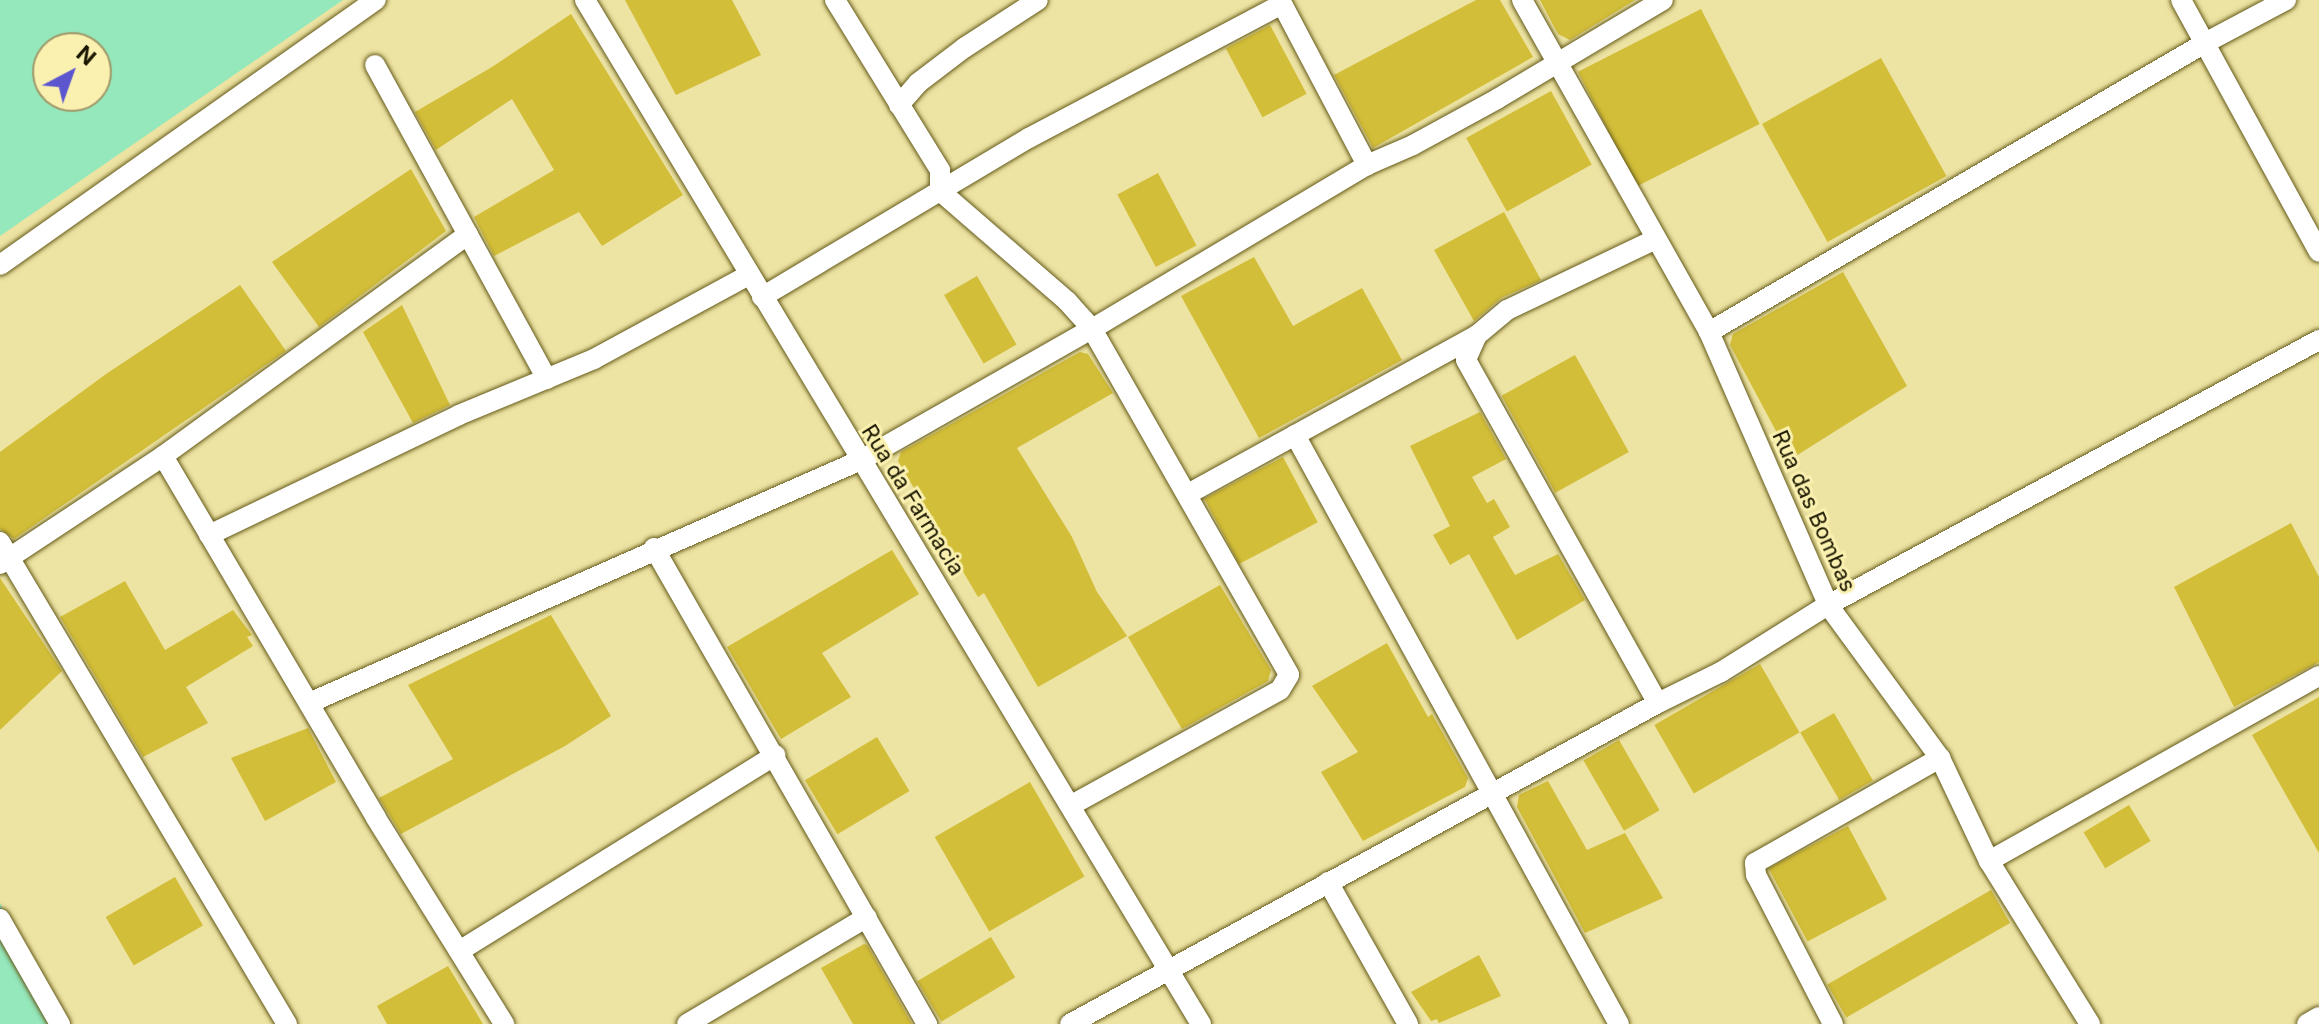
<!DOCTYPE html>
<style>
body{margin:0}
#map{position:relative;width:2319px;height:1024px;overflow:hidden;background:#ede3a2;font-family:Inter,sans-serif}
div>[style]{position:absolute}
.green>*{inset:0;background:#94e8bc}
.building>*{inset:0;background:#d3be39;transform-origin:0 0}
.roads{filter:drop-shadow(0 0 2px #645a1a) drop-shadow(0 0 2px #645a1a)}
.street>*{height:20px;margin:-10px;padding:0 10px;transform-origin:10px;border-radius:10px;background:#fff}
span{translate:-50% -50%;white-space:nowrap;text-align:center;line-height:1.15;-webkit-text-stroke:6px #faf0af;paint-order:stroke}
.street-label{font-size:22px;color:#1a1600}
.north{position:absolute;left:32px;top:32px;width:80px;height:80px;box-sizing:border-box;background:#faf0af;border:2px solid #a09969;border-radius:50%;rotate:41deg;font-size:22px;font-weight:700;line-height:32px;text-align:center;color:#1a1600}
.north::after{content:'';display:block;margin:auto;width:28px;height:36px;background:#5c57cf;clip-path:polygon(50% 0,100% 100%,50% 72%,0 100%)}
</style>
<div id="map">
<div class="green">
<i style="clip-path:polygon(evenodd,0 0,343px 0,0 236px,0 0,96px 48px,96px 96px,48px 96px,48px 48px,96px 48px)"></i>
<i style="clip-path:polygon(0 903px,67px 1024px,0 1024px)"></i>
</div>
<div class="building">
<i style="clip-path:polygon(625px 0,732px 0,761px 55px,676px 95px)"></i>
<i style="clip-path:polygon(1476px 0,1500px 0,1533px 57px,1373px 148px,1334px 75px)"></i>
<i style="clip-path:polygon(1540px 0,1635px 0,1570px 40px,1558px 34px)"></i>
<i style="left:1701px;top:9px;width:129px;height:138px;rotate:63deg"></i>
<i style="clip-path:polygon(571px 14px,683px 195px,602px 246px,579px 212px,494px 256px,474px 217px,554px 170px,512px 99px,436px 150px,415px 112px,492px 67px)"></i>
<i style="left:1270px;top:25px;width:78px;height:50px;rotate:62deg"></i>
<i style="left:1881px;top:58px;width:135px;height:136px;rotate:61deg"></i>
<i style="left:1551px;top:91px;width:84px;height:97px;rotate:61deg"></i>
<i style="clip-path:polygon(411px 169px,446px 231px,319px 327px,272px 262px)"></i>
<i style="left:1158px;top:173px;width:82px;height:46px;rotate:62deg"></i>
<i style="clip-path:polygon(1504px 212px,1541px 280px,1501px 298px,1474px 321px,1434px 250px)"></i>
<i style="clip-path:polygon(1254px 257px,1293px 326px,1362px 288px,1402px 360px,1259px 438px,1181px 296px)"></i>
<i style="clip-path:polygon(1843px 272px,1907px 386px,1791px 459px,1730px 345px,1733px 334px)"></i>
<i style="left:977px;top:276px;width:79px;height:38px;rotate:60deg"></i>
<i style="clip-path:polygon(240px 285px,286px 351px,14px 539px,0 529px,0 452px,106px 374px)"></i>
<i style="clip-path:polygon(402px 305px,450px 405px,413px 423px,363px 332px)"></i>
<i style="clip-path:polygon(1080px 352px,1088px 354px,1113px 393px,1017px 448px,1072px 537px,1097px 592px,1127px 636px,1038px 687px,984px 593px,978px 597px,898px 461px,901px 452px)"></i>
<i style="left:1575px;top:355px;width:111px;height:84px;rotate:61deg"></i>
<i style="clip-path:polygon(1480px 412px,1506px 459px,1472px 477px,1487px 503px,1494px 499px,1510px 527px,1493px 537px,1515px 575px,1558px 554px,1585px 600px,1517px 640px,1469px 554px,1450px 565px,1433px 535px,1450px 526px,1410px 446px)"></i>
<i style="left:1283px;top:457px;width:74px;height:89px;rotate:62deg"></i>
<i style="clip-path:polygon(2291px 523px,2319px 577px,2319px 662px,2234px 707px,2174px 587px)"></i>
<i style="clip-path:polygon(892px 550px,919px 594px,822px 653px,851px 697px,781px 739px,727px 647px)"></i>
<i style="clip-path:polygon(0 578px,62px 671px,0 730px)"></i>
<i style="clip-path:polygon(125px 581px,165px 650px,233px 610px,252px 635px,247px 637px,253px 646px,186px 687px,208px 723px,143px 757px,60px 617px)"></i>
<i style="clip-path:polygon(1220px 585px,1271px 670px,1268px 681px,1182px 729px,1128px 637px)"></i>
<i style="clip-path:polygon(551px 615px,611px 716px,565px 746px,401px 834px,379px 798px,453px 759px,408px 685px)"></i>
<i style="clip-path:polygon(1387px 643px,1428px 717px,1432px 714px,1468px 778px,1465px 787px,1363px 841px,1321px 772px,1358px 752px,1312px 686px)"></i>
<i style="left:1760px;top:664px;width:79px;height:122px;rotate:60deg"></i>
<i style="clip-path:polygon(2319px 697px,2319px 853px,2252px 735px)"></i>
<i style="left:1834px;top:713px;width:78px;height:39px;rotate:60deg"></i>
<i style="clip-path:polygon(308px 728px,336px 782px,265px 821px,231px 758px)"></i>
<i style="left:877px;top:737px;width:63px;height:84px;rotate:59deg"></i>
<i style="left:1619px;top:740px;width:81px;height:41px;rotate:60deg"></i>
<i style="clip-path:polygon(1548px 781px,1587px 850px,1625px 833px,1663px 898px,1585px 933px,1517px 807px,1519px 795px)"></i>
<i style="left:1030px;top:782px;width:109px;height:110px;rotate:60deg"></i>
<i style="left:2129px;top:805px;width:42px;height:53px;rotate:59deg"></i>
<i style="left:1848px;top:826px;width:83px;height:90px;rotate:62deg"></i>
<i style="left:175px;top:877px;width:56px;height:80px;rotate:60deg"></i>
<i style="left:1991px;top:890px;width:38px;height:189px;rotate:60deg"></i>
<i style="left:991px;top:937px;width:47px;height:86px;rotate:59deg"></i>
<i style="clip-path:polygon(864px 944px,867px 945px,912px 1024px,853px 1024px,821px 968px)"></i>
<i style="clip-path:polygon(1479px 955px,1501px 996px,1439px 1023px,1437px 1019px,1431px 1021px,1411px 992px)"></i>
<i style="clip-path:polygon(448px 966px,483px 1024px,387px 1024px,377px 1006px)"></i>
</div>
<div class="roads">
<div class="street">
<i style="left:585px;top:0;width:1195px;rotate:58.97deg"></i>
<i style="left:835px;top:0;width:200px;rotate:58.3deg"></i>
<i style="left:940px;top:170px;width:21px;rotate:90deg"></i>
<i style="left:940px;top:191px;width:168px;rotate:40.9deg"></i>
<i style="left:1067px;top:301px;width:38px;rotate:48deg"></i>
<i style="left:1092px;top:329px;width:320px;rotate:-30.8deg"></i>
<i style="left:1280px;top:0;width:187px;rotate:62.2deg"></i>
<i style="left:1367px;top:165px;width:50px;rotate:-23.5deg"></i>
<i style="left:1413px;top:145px;width:96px;rotate:-28.7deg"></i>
<i style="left:1497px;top:99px;width:193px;rotate:-30.8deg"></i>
<i style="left:1522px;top:0;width:381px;rotate:60.6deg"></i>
<i style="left:1709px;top:332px;width:298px;rotate:66.4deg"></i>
<i style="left:1828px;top:605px;width:190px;rotate:53.8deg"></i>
<i style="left:1940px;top:758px;width:114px;rotate:64.6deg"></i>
<i style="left:1989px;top:861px;width:192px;rotate:58.2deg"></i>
<i style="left:2181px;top:0;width:287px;rotate:61.3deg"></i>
<i style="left:375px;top:65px;width:358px;rotate:61.3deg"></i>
<i style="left:899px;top:105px;width:29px;rotate:-49deg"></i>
<i style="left:918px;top:83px;width:58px;rotate:-37.3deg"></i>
<i style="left:964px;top:48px;width:88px;rotate:-33deg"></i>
<i style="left:1656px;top:239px;width:165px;rotate:154.5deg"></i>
<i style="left:1507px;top:310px;width:39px;rotate:140deg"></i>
<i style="left:1477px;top:335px;width:27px;rotate:114deg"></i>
<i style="left:1466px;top:360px;width:393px;rotate:60.8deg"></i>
<i style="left:1658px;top:703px;width:70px;rotate:-26.2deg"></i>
<i style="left:1721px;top:672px;width:126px;rotate:-32.1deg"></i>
<i style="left:1828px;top:605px;width:558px;rotate:-28.36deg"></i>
<i style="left:0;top:265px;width:460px;rotate:-35.2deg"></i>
<i style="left:762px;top:297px;width:311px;rotate:-30.8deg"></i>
<i style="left:1029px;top:138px;width:286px;rotate:-27.9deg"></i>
<i style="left:1709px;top:332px;width:574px;rotate:-30.23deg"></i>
<i style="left:2205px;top:43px;width:92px;rotate:-28deg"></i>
<i style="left:1295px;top:435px;width:672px;rotate:61.19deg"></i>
<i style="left:163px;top:456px;width:377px;rotate:-36deg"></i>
<i style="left:1188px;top:494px;width:330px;rotate:-28.8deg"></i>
<i style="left:209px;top:535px;width:277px;rotate:-25.6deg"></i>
<i style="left:459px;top:415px;width:146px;rotate:-22.5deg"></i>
<i style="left:594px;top:359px;width:176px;rotate:-28.5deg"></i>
<i style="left:0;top:542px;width:561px;rotate:59.23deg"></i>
<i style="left:654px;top:548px;width:549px;rotate:60.16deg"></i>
<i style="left:0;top:564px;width:196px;rotate:-33.5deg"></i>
<i style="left:163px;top:456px;width:420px;rotate:59.5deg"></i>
<i style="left:376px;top:818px;width:243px;rotate:58.1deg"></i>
<i style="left:309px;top:703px;width:603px;rotate:-23.76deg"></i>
<i style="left:861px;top:460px;width:266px;rotate:-29.6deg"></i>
<i style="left:1092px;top:329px;width:398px;rotate:60.3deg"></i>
<i style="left:1289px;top:675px;width:17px;rotate:121deg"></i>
<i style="left:1280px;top:690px;width:238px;rotate:151.1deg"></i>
<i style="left:1989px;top:861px;width:378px;rotate:-29.3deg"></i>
<i style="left:1328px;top:882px;width:163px;rotate:60.6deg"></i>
<i style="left:0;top:919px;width:121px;rotate:60.3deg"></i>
<i style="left:461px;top:950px;width:370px;rotate:-31.8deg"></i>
<i style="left:687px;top:1024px;width:209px;rotate:-30.7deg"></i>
<i style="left:1070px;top:1024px;width:670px;rotate:-28.63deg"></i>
<i style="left:1833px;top:1024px;width:168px;rotate:-117.3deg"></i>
<i style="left:1756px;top:875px;width:12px;rotate:-95deg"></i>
<i style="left:1755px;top:863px;width:213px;rotate:-29.6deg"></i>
<i style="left:2307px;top:1024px;width:14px;rotate:-30deg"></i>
</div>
</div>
<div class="street-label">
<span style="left:913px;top:500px;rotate:58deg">Rua da Farmacia</span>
<span style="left:1814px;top:511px;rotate:66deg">Rua das Bombas</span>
</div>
<div class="north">N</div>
</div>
